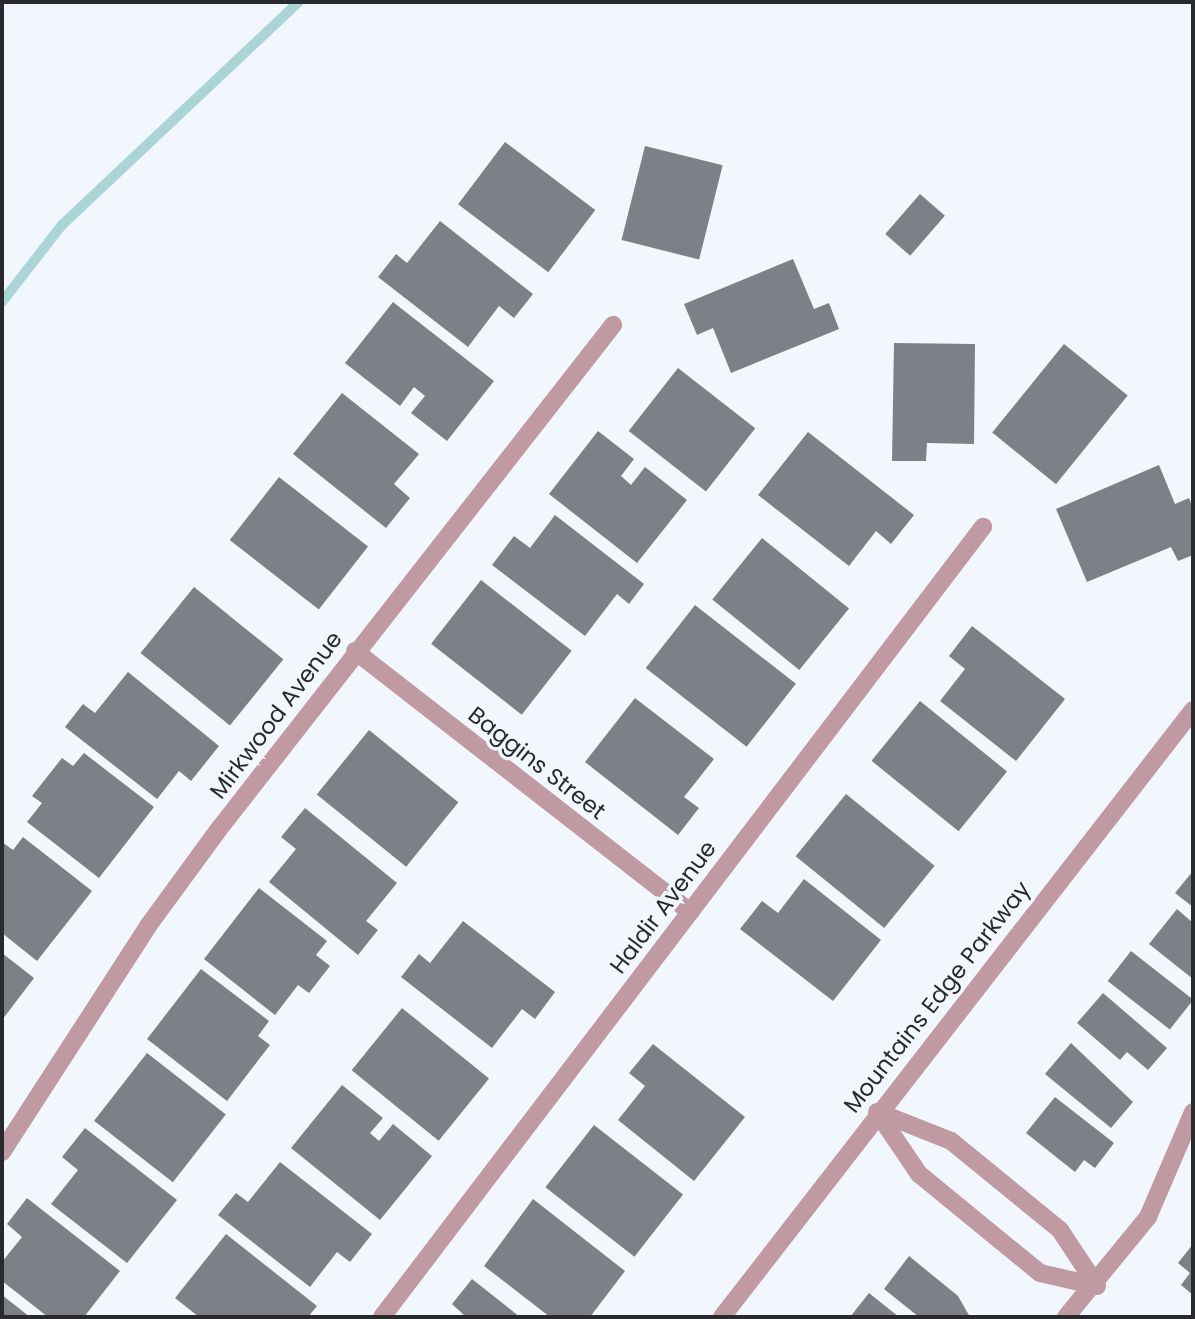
<!DOCTYPE html>
<style>
body{margin:0}
#map{position:relative;width:1195px;height:1319px;overflow:hidden;background:#f2f6fd;font-family:Poppins,sans-serif}
div>[style]{position:absolute}
.stream>*{height:10px;margin:-5px;padding:0 5px;transform-origin:5px;border-radius:5px;background:#abd4d7}
.building>*{inset:0;background:#7d8187;transform-origin:0 0}
.minor>*{height:18px;margin:-9px;padding:0 9px;transform-origin:9px;border-radius:9px;background:#c09aa2}
.tertiary>*{height:18px;margin:-9px;padding:0 9px;transform-origin:9px;border-radius:9px;background:#c09aa2}
span{translate:-50% -50%;white-space:nowrap;text-align:center;line-height:1.15;-webkit-text-stroke:7px #f2f6fd;paint-order:stroke}
.street-label{font-size:23px;color:#292a2d}
.frame{position:absolute;inset:0;border:4px solid #292a2d;pointer-events:none}
</style>
<div id="map">
<div class="stream">
<i style="left:2px;top:302px;width:98px;rotate:-52.1deg"></i>
<i style="left:62px;top:225px;width:325px;rotate:-43.3deg"></i>
</div>
<div class="building">
<i style="left:505px;top:142px;width:113px;height:78px;rotate:37deg"></i>
<i style="left:645px;top:146px;width:80px;height:97px;rotate:14deg"></i>
<i style="left:920px;top:194px;width:33px;height:53px;rotate:41deg"></i>
<i style="clip-path:polygon(440px 221px,533px 294px,514px 318px,499px 306px,468px 347px,378px 277px,396px 254px,407px 263px)"></i>
<i style="clip-path:polygon(793px 259px,814px 309px,829px 303px,839px 329px,731px 373px,713px 328px,697px 335px,684px 304px)"></i>
<i style="clip-path:polygon(393px 302px,494px 381px,447px 441px,411px 413px,425px 396px,414px 387px,400px 406px,345px 363px)"></i>
<i style="clip-path:polygon(894px 343px,975px 344px,974px 444px,927px 443px,926px 461px,892px 461px)"></i>
<i style="left:1064px;top:344px;width:82px;height:114px;rotate:39deg"></i>
<i style="left:678px;top:368px;width:98px;height:80px;rotate:38deg"></i>
<i style="clip-path:polygon(342px 393px,419px 454px,394px 484px,410px 498px,386px 528px,293px 454px)"></i>
<i style="clip-path:polygon(598px 431px,634px 459px,621px 476px,631px 485px,645px 467px,687px 500px,637px 563px,549px 494px)"></i>
<i style="clip-path:polygon(808px 432px,914px 515px,891px 544px,876px 531px,849px 566px,758px 495px)"></i>
<i style="clip-path:polygon(1159px 465px,1175px 504px,1189px 498px,1193px 508px,1193px 555px,1178px 561px,1171px 547px,1087px 582px,1056px 509px)"></i>
<i style="left:279px;top:477px;width:113px;height:80px;rotate:38deg"></i>
<i style="clip-path:polygon(555px 515px,644px 584px,629px 604px,617px 594px,585px 636px,492px 565px,514px 536px,530px 548px)"></i>
<i style="left:762px;top:538px;width:112px;height:79px;rotate:39deg"></i>
<i style="left:481px;top:580px;width:115px;height:81px;rotate:38deg"></i>
<i style="left:194px;top:587px;width:115px;height:85px;rotate:39deg"></i>
<i style="left:695px;top:605px;width:128px;height:80px;rotate:38deg"></i>
<i style="clip-path:polygon(972px 626px,1065px 699px,1016px 761px,940px 701px,965px 669px,949px 656px)"></i>
<i style="clip-path:polygon(128px 672px,219px 746px,191px 781px,179px 771px,157px 799px,65px 727px,83px 704px,95px 713px)"></i>
<i style="clip-path:polygon(635px 698px,714px 759px,684px 797px,699px 808px,678px 835px,585px 762px)"></i>
<i style="left:920px;top:701px;width:112px;height:77px;rotate:39deg"></i>
<i style="left:369px;top:730px;width:115px;height:83px;rotate:39deg"></i>
<i style="clip-path:polygon(84px 753px,154px 807px,99px 878px,27px 822px,42px 803px,32px 796px,62px 758px,73px 766px)"></i>
<i style="left:846px;top:794px;width:114px;height:80px;rotate:39deg"></i>
<i style="clip-path:polygon(305px 808px,397px 883px,366px 921px,378px 930px,358px 955px,269px 882px,296px 849px,281px 837px)"></i>
<i style="clip-path:polygon(23px 837px,92px 891px,37px 961px,2px 933px,2px 842px,13px 850px)"></i>
<i style="clip-path:polygon(1193px 871px,1193px 907px,1175px 893px)"></i>
<i style="clip-path:polygon(804px 879px,881px 940px,833px 1001px,740px 929px,762px 901px,778px 913px)"></i>
<i style="clip-path:polygon(259px 888px,327px 941px,316px 955px,330px 966px,309px 993px,298px 985px,275px 1015px,204px 959px)"></i>
<i style="clip-path:polygon(1177px 909px,1193px 923px,1193px 979px,1149px 944px)"></i>
<i style="clip-path:polygon(463px 921px,555px 992px,535px 1019px,522px 1009px,492px 1048px,401px 977px,419px 954px,430px 963px)"></i>
<i style="left:1131px;top:951px;width:79px;height:38px;rotate:38deg"></i>
<i style="clip-path:polygon(2px 953px,34px 978px,2px 1020px)"></i>
<i style="clip-path:polygon(201px 969px,269px 1021px,258px 1036px,270px 1045px,227px 1101px,147px 1039px)"></i>
<i style="clip-path:polygon(1103px 993px,1167px 1048px,1148px 1070px,1127px 1052px,1120px 1060px,1077px 1023px)"></i>
<i style="left:402px;top:1008px;width:112px;height:80px;rotate:39deg"></i>
<i style="clip-path:polygon(1071px 1043px,1133px 1102px,1111px 1128px,1045px 1074px)"></i>
<i style="clip-path:polygon(653px 1044px,745px 1117px,694px 1181px,618px 1120px,645px 1086px,629px 1073px)"></i>
<i style="left:147px;top:1053px;width:100px;height:86px;rotate:38deg"></i>
<i style="clip-path:polygon(342px 1085px,383px 1118px,370px 1133px,379px 1141px,393px 1124px,432px 1156px,380px 1220px,291px 1148px)"></i>
<i style="clip-path:polygon(1055px 1097px,1114px 1143px,1095px 1168px,1084px 1160px,1075px 1172px,1026px 1133px)"></i>
<i style="left:594px;top:1125px;width:113px;height:79px;rotate:38deg"></i>
<i style="clip-path:polygon(85px 1128px,177px 1200px,127px 1263px,51px 1204px,78px 1170px,62px 1157px)"></i>
<i style="clip-path:polygon(280px 1162px,372px 1234px,350px 1262px,337px 1252px,310px 1287px,218px 1215px,236px 1193px,248px 1202px)"></i>
<i style="clip-path:polygon(27px 1198px,120px 1271px,84px 1317px,48px 1317px,2px 1281px,2px 1262px,22px 1237px,7px 1224px)"></i>
<i style="clip-path:polygon(533px 1199px,625px 1271px,590px 1317px,550px 1317px,484px 1266px)"></i>
<i style="clip-path:polygon(226px 1234px,317px 1306px,308px 1317px,199px 1317px,175px 1298px)"></i>
<i style="clip-path:polygon(1193px 1244px,1193px 1295px,1181px 1285px,1190px 1273px,1178px 1263px)"></i>
<i style="clip-path:polygon(909px 1256px,958px 1296px,970px 1317px,919px 1317px,884px 1289px)"></i>
<i style="clip-path:polygon(472px 1279px,520px 1317px,466px 1317px,452px 1304px)"></i>
<i style="clip-path:polygon(869px 1293px,899px 1317px,850px 1317px)"></i>
<i style="clip-path:polygon(2px 1295px,30px 1317px,2px 1317px)"></i>
</div>
<div class="minor">
<i style="left:355px;top:651px;width:425px;rotate:37.9deg"></i>
<i style="left:877px;top:1112px;width:75px;rotate:55.9deg"></i>
<i style="left:919px;top:1174px;width:156px;rotate:39.3deg"></i>
<i style="left:1040px;top:1273px;width:58px;rotate:12.8deg"></i>
<i style="left:878px;top:1112px;width:79px;rotate:21.7deg"></i>
<i style="left:951px;top:1141px;width:141px;rotate:39.2deg"></i>
<i style="left:1060px;top:1230px;width:67px;rotate:56.5deg"></i>
<i style="left:2px;top:1152px;width:269px;rotate:-57.1deg"></i>
<i style="left:148px;top:926px;width:120px;rotate:-53.8deg"></i>
<i style="left:219px;top:829px;width:640px;rotate:-51.98deg"></i>
<i style="left:382px;top:1317px;width:993px;rotate:-52.74deg"></i>
<i style="left:1066px;top:1317px;width:129px;rotate:-50.6deg"></i>
<i style="left:1148px;top:1217px;width:114px;rotate:-66.8deg"></i>
</div>
<div class="tertiary">
<i style="left:722px;top:1317px;width:768px;rotate:-52.19deg"></i>
</div>
<div class="street-label">
<span style="left:276px;top:715px;rotate:-53deg">Mirkwood Avenue</span>
<span style="left:537px;top:763px;rotate:38deg">Baggins Street</span>
<span style="left:663px;top:907px;rotate:-53deg">Haldir Avenue</span>
<span style="left:937px;top:997px;rotate:-52deg">Mountains Edge Parkway</span>
</div>
<div class="frame"></div>
</div>
